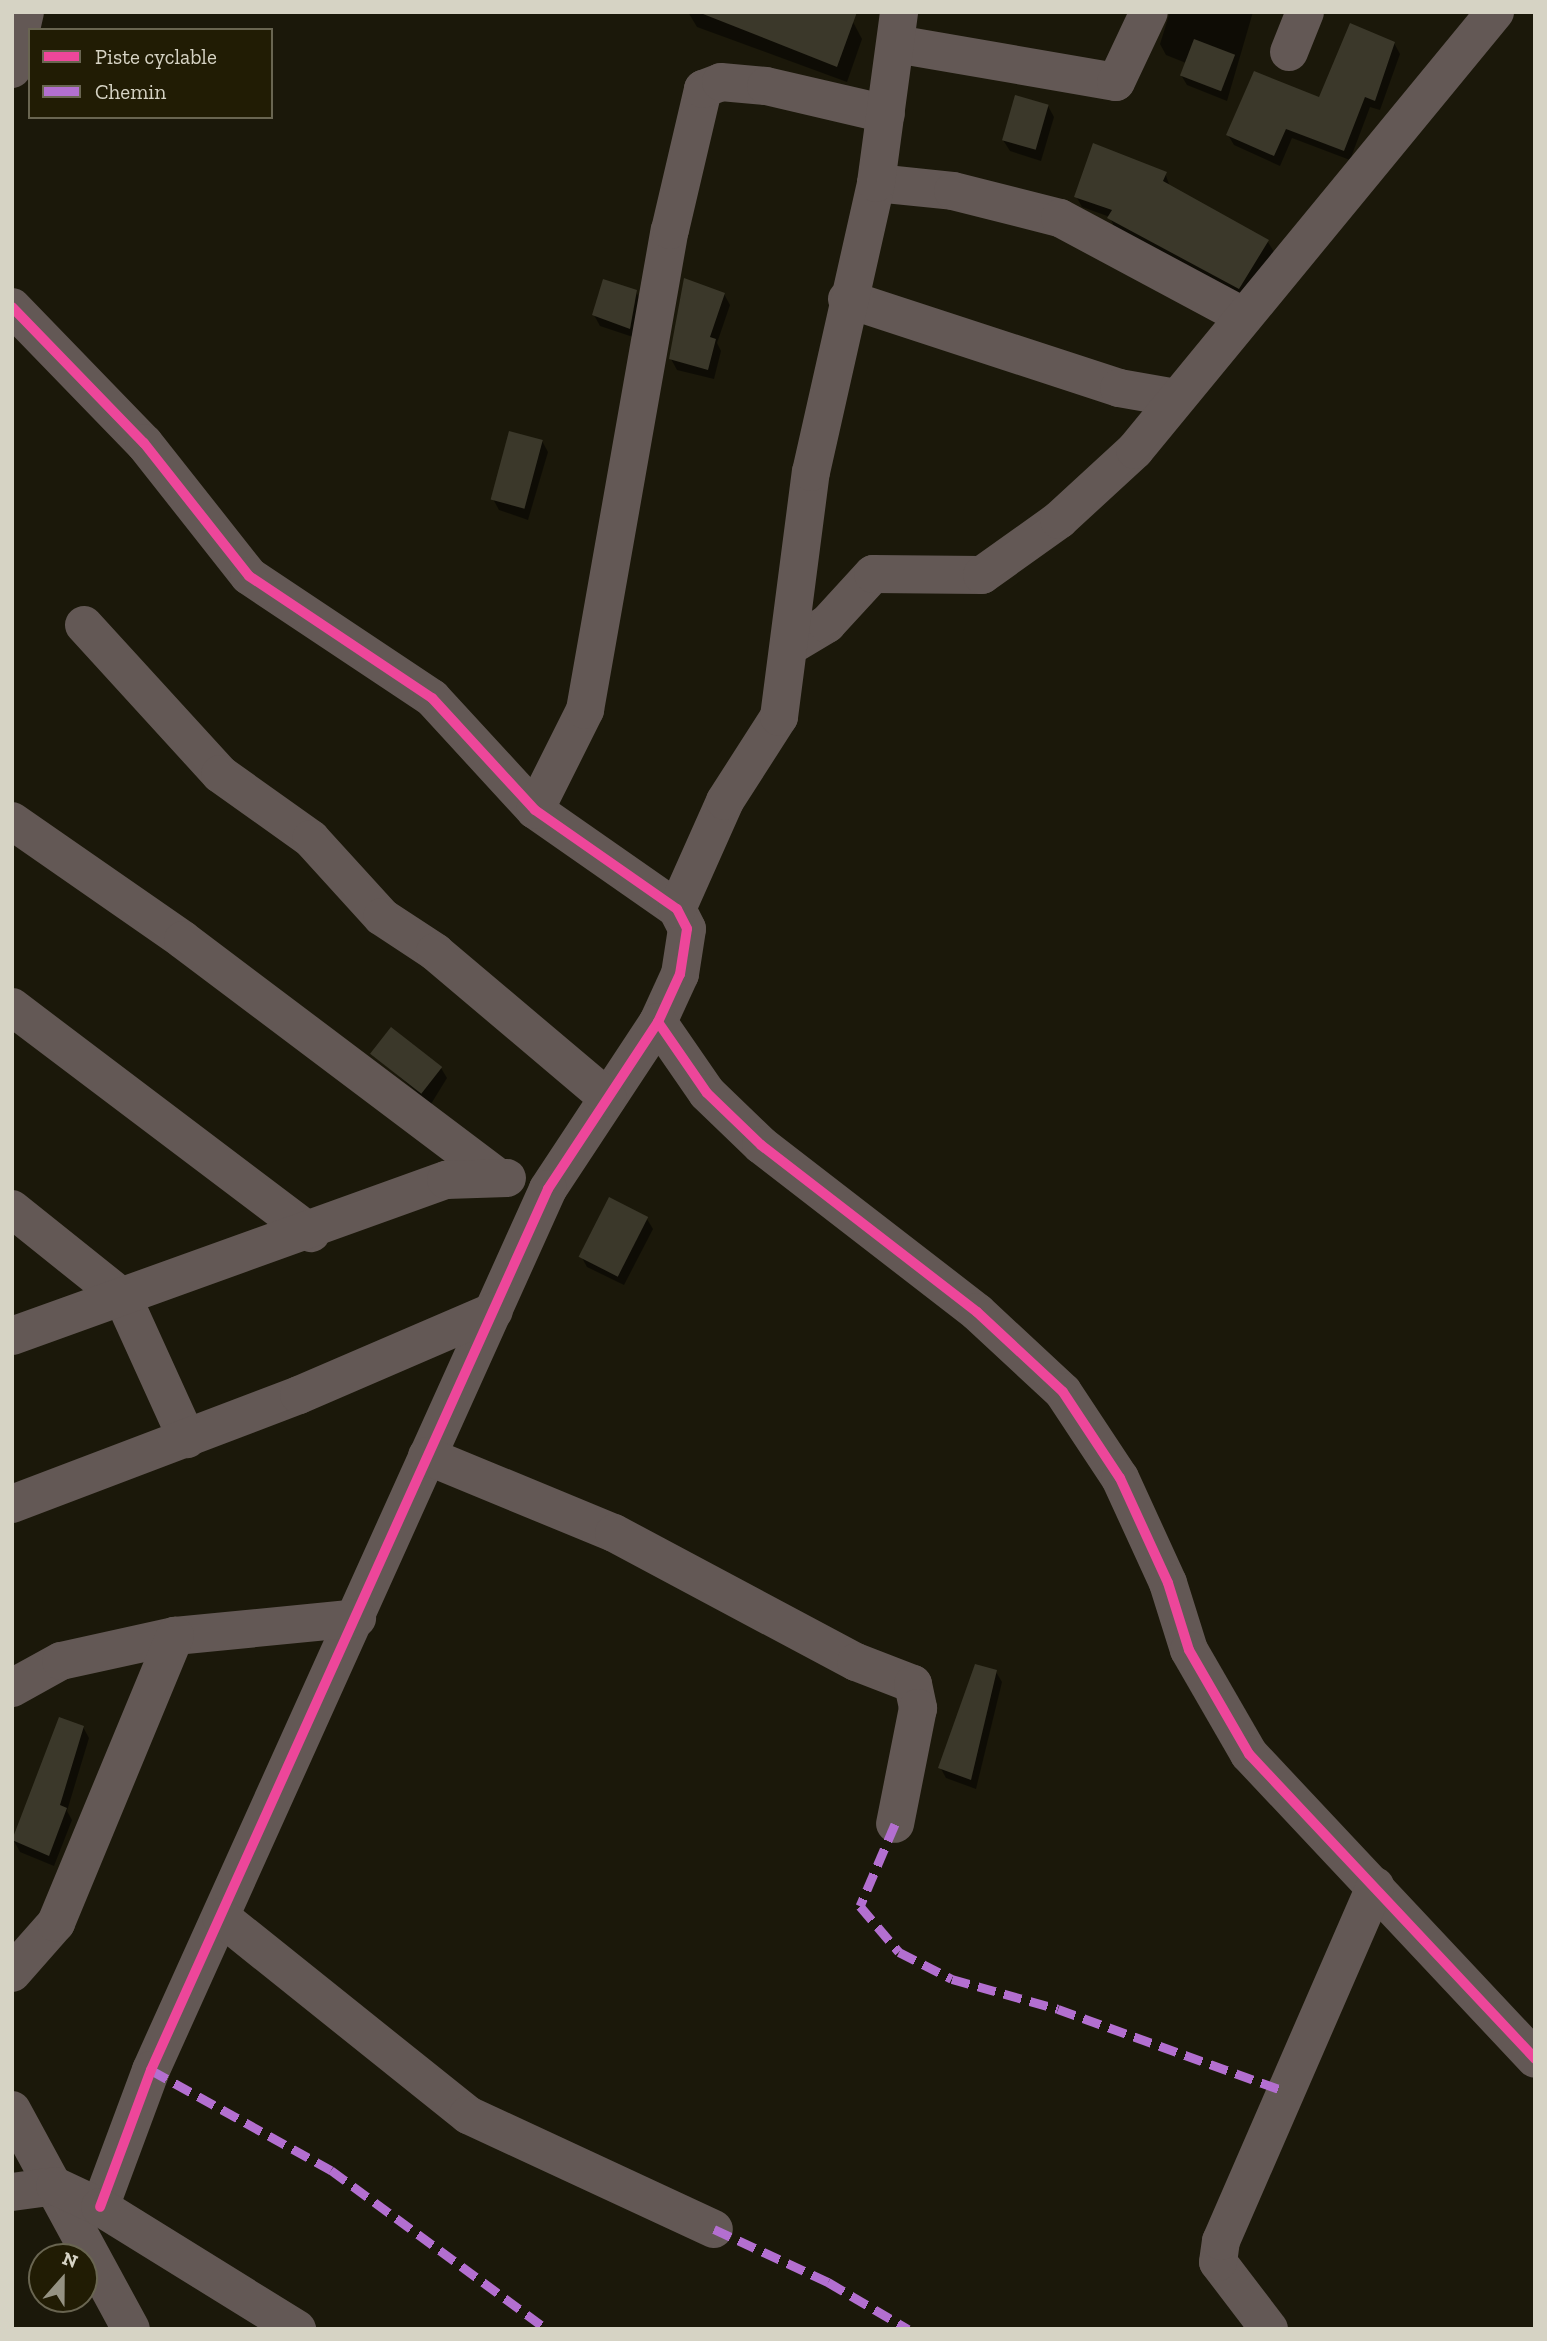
<!DOCTYPE html>
<style>
body{margin:0}
#map{position:relative;width:1547px;height:2341px;overflow:hidden;background:#1b180a;font-family:"Zilla Slab",serif}
div>[style]{position:absolute}
.shadow>*{inset:0;background:#0007}
.building>*{inset:0;background:#3b382a;transform-origin:0 0}
.street>*{height:38px;margin:-19px;padding:0 19px;transform-origin:19px;border-radius:19px;background:#635855}
.quiet>*{height:9px;margin-top:-4.5px;transform-origin:0;background:repeating-linear-gradient(90deg,#b36fd0 0 18px,transparent 0 27px)}
.cycleway>*{height:10px;margin:-5px;padding:0 5px;transform-origin:5px;border-radius:5px;background:#ed469a}
span{translate:-50% -50%;white-space:nowrap;text-align:center;line-height:1.15;-webkit-text-stroke:7px #211c04;paint-order:stroke}
.frame{position:absolute;inset:0;border:14px solid #d6d3c4;pointer-events:none}
.legend{position:absolute;left:28px;top:28px;width:245px;height:91px;box-sizing:border-box;background:#211c04;border:2px solid #696551;margin:0;padding:9px 12px;list-style:none;font-size:21px;color:#d6d3c4}
.legend li{display:flex;align-items:center;gap:14px;height:35px}
.legend b{width:35px;border:2px solid #696551}
.north{position:absolute;left:28px;top:2243px;width:70px;height:70px;box-sizing:border-box;background:#211c04;border:2px solid #696551;border-radius:50%;rotate:21deg;font-size:19px;font-weight:700;line-height:28px;text-align:center;color:#d6d3c4}
.north::after{content:'';display:block;margin:auto;width:24px;height:32px;background:#959283;clip-path:polygon(50% 0,100% 100%,50% 72%,0 100%)}
</style>
<div id="map">
<div class="shadow">
<i style="clip-path:polygon(688px 12px,825px 12px,853px 22px,862px 39px,847px 82px,697px 27px)"></i>
<i style="clip-path:polygon(1170px 12px,1253px 12px,1227px 101px,1187px 85px,1181px 75px,1186px 63px,1166px 55px,1160px 44px)"></i>
<i style="clip-path:polygon(1394px 43px,1400px 54px,1380px 110px,1370px 107px,1350px 160px,1292px 138px,1280px 166px,1234px 145px,1228px 135px,1320px 99px)"></i>
<i style="clip-path:polygon(1048px 106px,1054px 117px,1041px 161px,1010px 151px,1003px 140px)"></i>
<i style="clip-path:polygon(1165px 173px,1170px 187px,1268px 242px,1274px 252px,1245px 298px,1115px 229px,1110px 217px,1082px 207px,1076px 196px)"></i>
<i style="clip-path:polygon(636px 292px,642px 303px,636px 338px,600px 326px,594px 315px)"></i>
<i style="clip-path:polygon(724px 294px,730px 305px,717px 343px,721px 351px,714px 379px,677px 370px,671px 359px)"></i>
<i style="clip-path:polygon(542px 441px,548px 452px,528px 520px,499px 510px,493px 499px)"></i>
<i style="clip-path:polygon(374px 1055px,441px 1068px,447px 1078px,431px 1104px)"></i>
<i style="clip-path:polygon(609px 1199px,647px 1219px,653px 1229px,624px 1285px,587px 1267px,581px 1256px)"></i>
<i style="clip-path:polygon(996px 1672px,1002px 1682px,976px 1789px,946px 1778px,940px 1767px)"></i>
<i style="clip-path:polygon(60px 1720px,83px 1727px,89px 1738px,67px 1811px,72px 1820px,54px 1866px,20px 1852px,14px 1841px)"></i>
</div>
<div class="building">
<i style="clip-path:polygon(698px 12px,857px 12px,837px 67px)"></i>
<i style="clip-path:polygon(1350px 23px,1395px 42px,1375px 101px,1365px 97px,1344px 151px,1286px 129px,1274px 156px,1226px 135px,1254px 71px,1319px 97px)"></i>
<i style="left:1194px;top:39px;width:44px;height:39px;rotate:21deg"></i>
<i style="left:1015px;top:95px;width:35px;height:47px;rotate:16deg"></i>
<i style="clip-path:polygon(1093px 143px,1167px 172px,1163px 181px,1269px 240px,1239px 289px,1107px 218px,1112px 210px,1074px 197px)"></i>
<i style="clip-path:polygon(684px 278px,725px 293px,710px 337px,716px 339px,708px 370px,669px 359px)"></i>
<i style="clip-path:polygon(603px 279px,637px 290px,630px 329px,592px 315px)"></i>
<i style="left:509px;top:431px;width:35px;height:71px;rotate:15deg"></i>
<i style="left:391px;top:1027px;width:65px;height:34px;rotate:38deg"></i>
<i style="left:609px;top:1197px;width:44px;height:67px;rotate:27deg"></i>
<i style="clip-path:polygon(975px 1664px,997px 1670px,971px 1780px,938px 1768px)"></i>
<i style="clip-path:polygon(59px 1717px,84px 1726px,60px 1805px,67px 1808px,49px 1856px,12px 1840px)"></i>
</div>
<div class="street">
<i style="left:896px;top:44px;width:223px;rotate:9.8deg"></i>
<i style="left:1116px;top:82px;width:77px;rotate:-64.8deg"></i>
<i style="left:1289px;top:52px;width:43px;rotate:-68.2deg"></i>
<i style="left:12px;top:69px;width:58px;rotate:-77.2deg"></i>
<i style="left:876px;top:183px;width:77px;rotate:5.9deg"></i>
<i style="left:953px;top:191px;width:110px;rotate:14.2deg"></i>
<i style="left:1060px;top:218px;width:208px;rotate:28.2deg"></i>
<i style="left:847px;top:299px;width:286px;rotate:18.1deg"></i>
<i style="left:1119px;top:388px;width:58px;rotate:10deg"></i>
<i style="left:12px;top:307px;width:190px;rotate:45.9deg"></i>
<i style="left:144px;top:443px;width:169px;rotate:51.7deg"></i>
<i style="left:249px;top:576px;width:220px;rotate:33.7deg"></i>
<i style="left:432px;top:698px;width:152px;rotate:47.4deg"></i>
<i style="left:535px;top:810px;width:173px;rotate:34.9deg"></i>
<i style="left:677px;top:909px;width:22px;rotate:63deg"></i>
<i style="left:687px;top:929px;width:46px;rotate:98.8deg"></i>
<i style="left:680px;top:974px;width:53px;rotate:114.6deg"></i>
<i style="left:658px;top:1022px;width:200px;rotate:123.4deg"></i>
<i style="left:548px;top:1189px;width:966px;rotate:114.26deg"></i>
<i style="left:151px;top:2070px;width:146px;rotate:110.4deg"></i>
<i style="left:84px;top:625px;width:202px;rotate:47.6deg"></i>
<i style="left:220px;top:774px;width:112px;rotate:35.5deg"></i>
<i style="left:311px;top:839px;width:105px;rotate:47.7deg"></i>
<i style="left:382px;top:917px;width:64px;rotate:33.4deg"></i>
<i style="left:435px;top:952px;width:226px;rotate:40.2deg"></i>
<i style="left:792px;top:645px;width:41px;rotate:-31deg"></i>
<i style="left:827px;top:624px;width:68px;rotate:-47.4deg"></i>
<i style="left:873px;top:574px;width:109px;rotate:0.5deg"></i>
<i style="left:982px;top:575px;width:95px;rotate:-35.5deg"></i>
<i style="left:1059px;top:520px;width:103px;rotate:-42.6deg"></i>
<i style="left:1135px;top:450px;width:567px;rotate:-50.58deg"></i>
<i style="left:535px;top:810px;width:112px;rotate:-63.4deg"></i>
<i style="left:585px;top:710px;width:487px;rotate:-80deg"></i>
<i style="left:670px;top:230px;width:145px;rotate:-76.8deg"></i>
<i style="left:703px;top:89px;width:19px;rotate:-21deg"></i>
<i style="left:721px;top:82px;width:45px;rotate:5.1deg"></i>
<i style="left:766px;top:86px;width:123px;rotate:13.1deg"></i>
<i style="left:12px;top:821px;width:208px;rotate:34.8deg"></i>
<i style="left:183px;top:940px;width:392px;rotate:37deg"></i>
<i style="left:677px;top:909px;width:118px;rotate:-66deg"></i>
<i style="left:725px;top:801px;width:100px;rotate:-57.3deg"></i>
<i style="left:779px;top:717px;width:247px;rotate:-82.6deg"></i>
<i style="left:811px;top:472px;width:296px;rotate:-77.3deg"></i>
<i style="left:876px;top:183px;width:173px;rotate:-82.3deg"></i>
<i style="left:12px;top:1007px;width:375px;rotate:37.1deg"></i>
<i style="left:658px;top:1022px;width:86px;rotate:55.4deg"></i>
<i style="left:707px;top:1093px;width:75px;rotate:43.9deg"></i>
<i style="left:761px;top:1145px;width:273px;rotate:37.7deg"></i>
<i style="left:977px;top:1312px;width:117px;rotate:42.9deg"></i>
<i style="left:1063px;top:1392px;width:103px;rotate:56.5deg"></i>
<i style="left:1120px;top:1478px;width:115px;rotate:65.4deg"></i>
<i style="left:1168px;top:1583px;width:70px;rotate:72.6deg"></i>
<i style="left:1189px;top:1650px;width:120px;rotate:60deg"></i>
<i style="left:1249px;top:1754px;width:418px;rotate:46.8deg"></i>
<i style="left:12px;top:1209px;width:142px;rotate:38.7deg"></i>
<i style="left:123px;top:1298px;width:155px;rotate:65.6deg"></i>
<i style="left:12px;top:1336px;width:461px;rotate:-19.8deg"></i>
<i style="left:446px;top:1180px;width:61px;rotate:-1.9deg"></i>
<i style="left:427px;top:1456px;width:202px;rotate:22.4deg"></i>
<i style="left:614px;top:1533px;width:274px;rotate:28.1deg"></i>
<i style="left:856px;top:1662px;width:61px;rotate:21.1deg"></i>
<i style="left:913px;top:1684px;width:25px;rotate:78deg"></i>
<i style="left:918px;top:1708px;width:118px;rotate:101.2deg"></i>
<i style="left:12px;top:1504px;width:307px;rotate:-20.8deg"></i>
<i style="left:299px;top:1395px;width:212px;rotate:-23.3deg"></i>
<i style="left:12px;top:1688px;width:56px;rotate:-28.9deg"></i>
<i style="left:61px;top:1661px;width:117px;rotate:-12.4deg"></i>
<i style="left:175px;top:1636px;width:183px;rotate:-5.6deg"></i>
<i style="left:221px;top:1917px;width:317px;rotate:38.7deg"></i>
<i style="left:468px;top:2115px;width:271px;rotate:24.9deg"></i>
<i style="left:12px;top:1973px;width:67px;rotate:-48.7deg"></i>
<i style="left:56px;top:1923px;width:311px;rotate:-67.5deg"></i>
<i style="left:12px;top:2110px;width:249px;rotate:61.5deg"></i>
<i style="left:12px;top:2192px;width:43px;rotate:-7.9deg"></i>
<i style="left:55px;top:2186px;width:50px;rotate:25deg"></i>
<i style="left:100px;top:2207px;width:232px;rotate:31.8deg"></i>
<i style="left:1269px;top:2329px;width:84px;rotate:-127.3deg"></i>
<i style="left:1218px;top:2262px;width:21px;rotate:-82deg"></i>
<i style="left:1221px;top:2241px;width:387px;rotate:-66.5deg"></i>
</div>
<div class="quiet">
<i style="left:895px;top:1824px;width:89px;rotate:113.1deg"></i>
<i style="left:860px;top:1906px;width:60px;rotate:49.7deg"></i>
<i style="left:899px;top:1952px;width:59px;rotate:27deg"></i>
<i style="left:952px;top:1979px;width:110px;rotate:15.8deg"></i>
<i style="left:1058px;top:2009px;width:241px;rotate:19.9deg"></i>
<i style="left:151px;top:2070px;width:206px;rotate:29.1deg"></i>
<i style="left:331px;top:2170px;width:268px;rotate:36.4deg"></i>
<i style="left:714px;top:2229px;width:126px;rotate:24.9deg"></i>
<i style="left:828px;top:2282px;width:93px;rotate:30.4deg"></i>
</div>
<div class="cycleway">
<i style="left:12px;top:307px;width:190px;rotate:45.9deg"></i>
<i style="left:144px;top:443px;width:169px;rotate:51.7deg"></i>
<i style="left:249px;top:576px;width:220px;rotate:33.7deg"></i>
<i style="left:432px;top:698px;width:152px;rotate:47.4deg"></i>
<i style="left:535px;top:810px;width:173px;rotate:34.9deg"></i>
<i style="left:677px;top:909px;width:22px;rotate:63deg"></i>
<i style="left:687px;top:929px;width:46px;rotate:98.8deg"></i>
<i style="left:680px;top:974px;width:53px;rotate:114.6deg"></i>
<i style="left:658px;top:1022px;width:200px;rotate:123.4deg"></i>
<i style="left:548px;top:1189px;width:966px;rotate:114.26deg"></i>
<i style="left:151px;top:2070px;width:146px;rotate:110.4deg"></i>
<i style="left:658px;top:1022px;width:86px;rotate:55.4deg"></i>
<i style="left:707px;top:1093px;width:75px;rotate:43.9deg"></i>
<i style="left:761px;top:1145px;width:273px;rotate:37.7deg"></i>
<i style="left:977px;top:1312px;width:117px;rotate:42.9deg"></i>
<i style="left:1063px;top:1392px;width:103px;rotate:56.5deg"></i>
<i style="left:1120px;top:1478px;width:115px;rotate:65.4deg"></i>
<i style="left:1168px;top:1583px;width:70px;rotate:72.6deg"></i>
<i style="left:1189px;top:1650px;width:120px;rotate:60deg"></i>
<i style="left:1249px;top:1754px;width:418px;rotate:46.8deg"></i>
</div>
<div class="frame"></div>
<ul class="legend">
<li><b style="height:9px;background:#ed469a"></b>Piste cyclable</li>
<li><b style="height:9px;background:#b36fd0"></b>Chemin</li>
</ul>
<div class="north">N</div>
</div>
